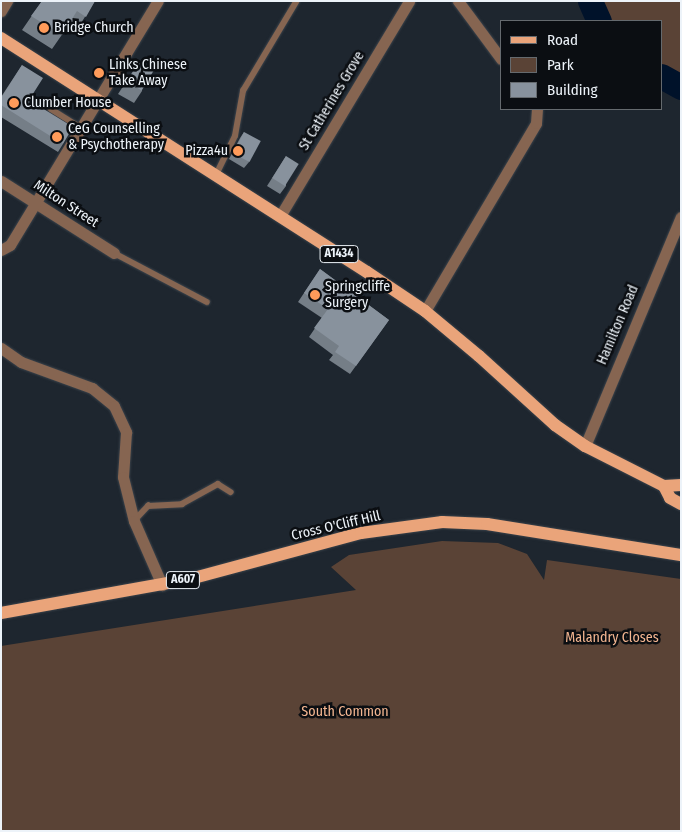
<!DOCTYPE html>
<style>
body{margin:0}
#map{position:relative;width:682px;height:832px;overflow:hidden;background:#1e262f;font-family:"Fira Sans Condensed",sans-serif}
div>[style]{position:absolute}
.green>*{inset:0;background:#5a4336}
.river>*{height:25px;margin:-12.5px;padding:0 12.5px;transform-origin:12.5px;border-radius:12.5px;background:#00122a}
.roads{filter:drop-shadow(0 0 1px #3b434b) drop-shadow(0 0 1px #3b434b)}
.lane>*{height:5.5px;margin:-2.75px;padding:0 2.75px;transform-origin:2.75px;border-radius:2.75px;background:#866551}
.street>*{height:11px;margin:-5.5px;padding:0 5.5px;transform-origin:5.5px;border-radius:5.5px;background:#866551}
.primary>*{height:12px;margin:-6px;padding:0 6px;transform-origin:6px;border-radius:6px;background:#eaa47a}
.wall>*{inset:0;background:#757e87}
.building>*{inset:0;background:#88929d;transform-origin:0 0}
.dots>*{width:14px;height:14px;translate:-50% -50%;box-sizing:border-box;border:2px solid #0b0e12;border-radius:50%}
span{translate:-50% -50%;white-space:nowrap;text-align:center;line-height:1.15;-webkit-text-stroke:5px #0b0e12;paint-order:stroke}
.shield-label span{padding:1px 4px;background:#0b0e12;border:1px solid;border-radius:4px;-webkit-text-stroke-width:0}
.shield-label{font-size:12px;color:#edf3f9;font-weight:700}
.poi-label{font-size:14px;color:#edf3f9}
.left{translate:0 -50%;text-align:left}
.right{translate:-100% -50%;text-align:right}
.street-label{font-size:14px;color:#edf3f9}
.park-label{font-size:14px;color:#f4b691}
.frame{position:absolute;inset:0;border:2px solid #edf3f9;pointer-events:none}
.legend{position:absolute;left:500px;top:20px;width:162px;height:90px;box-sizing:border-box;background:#0b0e12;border:1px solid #656a6e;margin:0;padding:6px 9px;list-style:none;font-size:15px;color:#edf3f9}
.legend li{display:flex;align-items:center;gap:10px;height:25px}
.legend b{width:25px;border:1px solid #656a6e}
</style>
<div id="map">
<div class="green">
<i style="clip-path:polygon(590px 1px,681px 1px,681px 87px,661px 76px,661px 21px,599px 21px)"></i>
<i style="clip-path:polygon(442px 541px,498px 543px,527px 554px,544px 580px,547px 560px,681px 579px,681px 831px,1px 831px,1px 646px,356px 590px,331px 567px,349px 555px)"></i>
</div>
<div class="river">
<i style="left:590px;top:1px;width:22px;rotate:66deg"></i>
<i style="left:661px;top:76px;width:23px;rotate:29deg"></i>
</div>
<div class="roads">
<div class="lane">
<i style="left:51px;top:109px;width:36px;rotate:32deg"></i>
<i style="left:216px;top:175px;width:43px;rotate:-64deg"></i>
<i style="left:235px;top:136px;width:46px;rotate:-79.9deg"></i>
<i style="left:243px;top:91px;width:104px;rotate:-59.2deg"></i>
<i style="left:114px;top:253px;width:105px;rotate:27.8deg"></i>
<i style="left:134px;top:521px;width:21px;rotate:-47deg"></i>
<i style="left:148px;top:506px;width:34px;rotate:-3deg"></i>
<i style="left:182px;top:504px;width:41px;rotate:-29.1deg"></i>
<i style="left:218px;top:484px;width:15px;rotate:32deg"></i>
</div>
<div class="street">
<i style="left:458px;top:1px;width:72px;rotate:53.4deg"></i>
<i style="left:1px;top:11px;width:12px;rotate:-59deg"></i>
<i style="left:1px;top:181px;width:134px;rotate:32.5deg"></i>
<i style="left:280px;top:216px;width:251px;rotate:-59deg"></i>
<i style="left:1px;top:250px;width:10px;rotate:-29deg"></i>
<i style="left:10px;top:245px;width:285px;rotate:-58.8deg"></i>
<i style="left:425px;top:311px;width:218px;rotate:-59.4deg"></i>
<i style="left:536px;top:123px;width:14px;rotate:-86deg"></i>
<i style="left:1px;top:348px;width:24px;rotate:35deg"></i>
<i style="left:21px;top:362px;width:76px;rotate:20.1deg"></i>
<i style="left:92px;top:388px;width:28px;rotate:39deg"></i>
<i style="left:114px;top:406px;width:29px;rotate:65deg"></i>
<i style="left:126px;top:432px;width:45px;rotate:93.8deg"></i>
<i style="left:123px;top:477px;width:45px;rotate:76deg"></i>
<i style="left:134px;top:521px;width:70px;rotate:66.4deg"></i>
<i style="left:585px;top:446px;width:248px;rotate:-67.3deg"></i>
</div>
<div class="primary">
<i style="left:1px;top:38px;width:434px;rotate:32.6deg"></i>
<i style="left:367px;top:272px;width:70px;rotate:33.9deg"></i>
<i style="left:425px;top:311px;width:70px;rotate:39.8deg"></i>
<i style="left:479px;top:356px;width:103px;rotate:42.2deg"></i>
<i style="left:555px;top:425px;width:37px;rotate:35deg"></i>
<i style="left:585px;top:446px;width:89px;rotate:26.9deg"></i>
<i style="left:664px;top:486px;width:13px;rotate:63deg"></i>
<i style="left:670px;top:498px;width:13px;rotate:29deg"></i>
<i style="left:664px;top:486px;width:17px;rotate:-3deg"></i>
<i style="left:1px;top:613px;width:192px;rotate:-10.2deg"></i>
<i style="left:190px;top:579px;width:177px;rotate:-15.1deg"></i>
<i style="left:361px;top:533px;width:82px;rotate:-7.7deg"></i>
<i style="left:442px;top:522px;width:45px;rotate:2.5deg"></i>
<i style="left:487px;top:524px;width:196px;rotate:9.1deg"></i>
</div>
</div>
<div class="wall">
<i style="clip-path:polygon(42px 1px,95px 1px,76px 31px,68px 26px,52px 49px,22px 30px)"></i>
<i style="clip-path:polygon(139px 62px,142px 91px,134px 103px,118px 94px)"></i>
<i style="clip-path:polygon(22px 65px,29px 100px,63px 144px,58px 152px,1px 117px,1px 97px)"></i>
<i style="clip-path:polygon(244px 132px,249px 162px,244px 168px,229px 159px,240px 138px)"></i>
<i style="clip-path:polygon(286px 156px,286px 186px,280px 194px,267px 186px)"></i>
<i style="clip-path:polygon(320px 269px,389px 320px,350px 374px,329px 360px,333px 355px,309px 337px,322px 318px,298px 302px)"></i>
</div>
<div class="building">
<i style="clip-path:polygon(42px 1px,95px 1px,86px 17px,77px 11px,62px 35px,31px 16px)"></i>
<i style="left:139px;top:62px;width:17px;height:23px;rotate:31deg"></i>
<i style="clip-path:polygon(22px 65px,43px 78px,29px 100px,73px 127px,63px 144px,1px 105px,1px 98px)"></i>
<i style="left:244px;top:132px;width:19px;height:24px;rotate:28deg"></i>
<i style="left:286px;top:156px;width:15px;height:26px;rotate:32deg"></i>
<i style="clip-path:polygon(320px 269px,389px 320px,356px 366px,335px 352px,339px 346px,314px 328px,328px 309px,304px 293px)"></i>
</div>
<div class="dots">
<i style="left:44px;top:28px;background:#ff9b5a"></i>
<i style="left:99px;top:73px;background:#ff9b5a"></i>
<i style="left:14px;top:103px;background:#ff9b5a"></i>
<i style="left:57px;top:137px;background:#ff9b5a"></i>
<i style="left:238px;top:151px;background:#ff9b5a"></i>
<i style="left:315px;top:295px;background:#ff9b5a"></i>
</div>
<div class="shield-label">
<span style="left:339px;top:254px">A1434</span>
<span style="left:183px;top:580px">A607</span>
</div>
<div class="poi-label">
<span class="left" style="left:54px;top:28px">Bridge Church</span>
<span class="left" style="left:109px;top:73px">Links Chinese<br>Take Away</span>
<span class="left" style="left:24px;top:103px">Clumber House</span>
<span class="left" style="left:68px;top:137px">CeG Counselling<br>&amp; Psychotherapy</span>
<span class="right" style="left:228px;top:151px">Pizza4u</span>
<span class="left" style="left:325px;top:295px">Springcliffe<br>Surgery</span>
</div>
<div class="street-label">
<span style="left:332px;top:101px;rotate:-59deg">St Catherines Grove</span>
<span style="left:66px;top:204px;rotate:33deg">Milton Street</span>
<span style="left:618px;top:325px;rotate:-67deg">Hamilton Road</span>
<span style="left:336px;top:526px;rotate:-13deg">Cross O'Cliff Hill</span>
</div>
<div class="park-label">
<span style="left:612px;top:638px">Malandry Closes</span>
<span style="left:345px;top:712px">South Common</span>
</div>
<div class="frame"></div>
<ul class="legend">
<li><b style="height:6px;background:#eaa47a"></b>Road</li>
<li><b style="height:14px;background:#5a4336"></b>Park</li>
<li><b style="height:14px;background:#88929d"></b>Building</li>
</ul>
</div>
